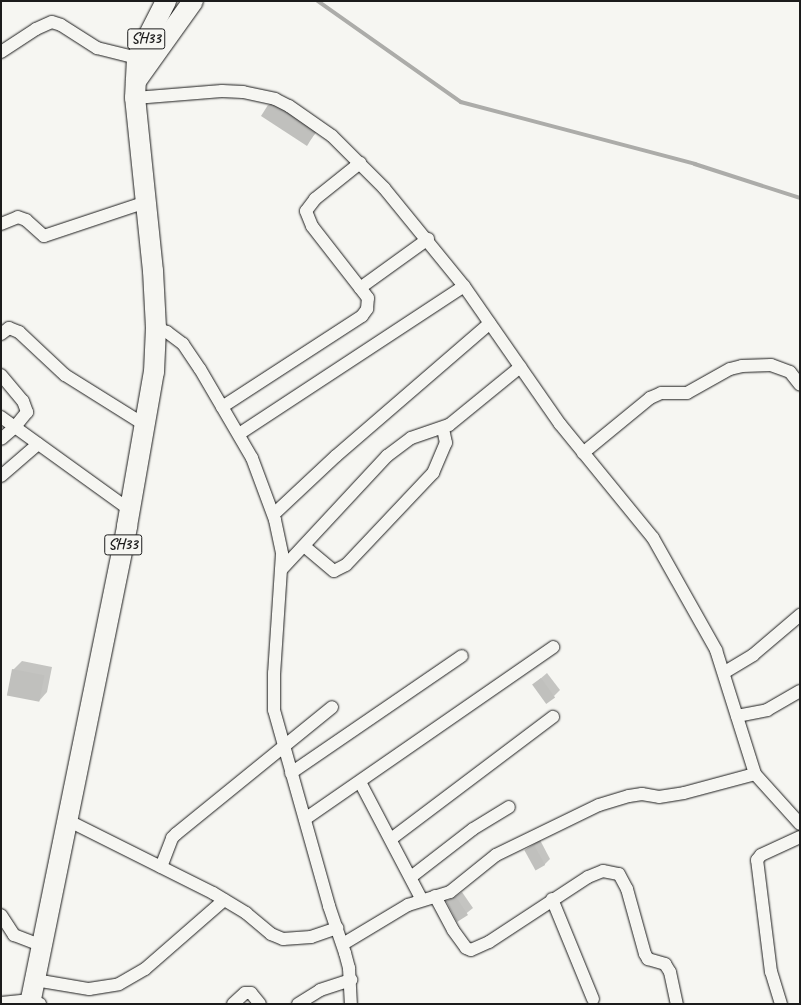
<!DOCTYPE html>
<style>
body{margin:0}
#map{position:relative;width:801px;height:1005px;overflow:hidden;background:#f6f6f2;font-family:Caveat,sans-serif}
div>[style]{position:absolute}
.shadow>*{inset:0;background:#0003}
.stream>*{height:3.5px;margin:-1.75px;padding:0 1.75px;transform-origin:1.75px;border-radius:1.75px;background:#acaca9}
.building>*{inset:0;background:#c0c0bd;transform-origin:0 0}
.roads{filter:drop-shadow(0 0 1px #1c1c1c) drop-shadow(0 0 1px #1c1c1c)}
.minor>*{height:12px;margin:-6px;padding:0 6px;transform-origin:6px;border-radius:6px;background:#f6f6f2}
.primary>*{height:20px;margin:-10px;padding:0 10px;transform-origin:10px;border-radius:10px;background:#f6f6f2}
span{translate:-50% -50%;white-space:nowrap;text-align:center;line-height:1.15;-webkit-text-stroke:3px #f6f6f2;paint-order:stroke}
.shield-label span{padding:1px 3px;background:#f6f6f2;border:1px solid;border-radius:3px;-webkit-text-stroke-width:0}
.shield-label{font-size:15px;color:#1c1c1c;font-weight:700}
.frame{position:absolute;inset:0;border:2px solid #1c1c1c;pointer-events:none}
</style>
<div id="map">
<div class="shadow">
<i style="clip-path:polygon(277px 97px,323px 124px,307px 144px,268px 106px)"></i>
<i style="clip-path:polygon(22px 661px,52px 667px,47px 692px,39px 701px,13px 670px)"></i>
<i style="clip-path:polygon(547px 673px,560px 690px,554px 696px,533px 685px)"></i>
<i style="clip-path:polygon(540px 840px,550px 859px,544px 865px,525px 850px)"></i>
<i style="clip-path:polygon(462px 892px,473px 908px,458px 920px,448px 902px)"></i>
</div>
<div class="stream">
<i style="left:318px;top:1px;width:175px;rotate:35.2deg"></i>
<i style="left:461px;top:102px;width:242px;rotate:14.8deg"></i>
<i style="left:695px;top:164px;width:110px;rotate:17.9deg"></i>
</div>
<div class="building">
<i style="clip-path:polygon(268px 105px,282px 111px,315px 133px,307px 146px,261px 116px)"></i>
<i style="left:12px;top:669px;width:33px;height:27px;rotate:11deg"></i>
<i style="left:541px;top:678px;width:24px;height:11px;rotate:54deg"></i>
<i style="left:534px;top:845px;width:23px;height:11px;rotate:61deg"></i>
<i style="clip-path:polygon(456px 897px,468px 915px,457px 922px,446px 901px)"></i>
</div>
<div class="roads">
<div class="minor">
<i style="left:1px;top:52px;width:42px;rotate:-33.3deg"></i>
<i style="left:36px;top:29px;width:17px;rotate:-24deg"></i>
<i style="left:52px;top:22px;width:9px;rotate:18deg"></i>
<i style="left:61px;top:25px;width:43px;rotate:32.6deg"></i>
<i style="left:97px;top:48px;width:41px;rotate:14deg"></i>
<i style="left:135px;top:98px;width:87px;rotate:-4.6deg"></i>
<i style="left:222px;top:91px;width:21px;rotate:3deg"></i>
<i style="left:243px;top:92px;width:33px;rotate:12deg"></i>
<i style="left:275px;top:99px;width:16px;rotate:27deg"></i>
<i style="left:289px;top:106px;width:52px;rotate:34.9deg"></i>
<i style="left:332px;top:136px;width:74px;rotate:45deg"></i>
<i style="left:384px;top:188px;width:127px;rotate:50.8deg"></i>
<i style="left:464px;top:286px;width:168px;rotate:55.2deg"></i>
<i style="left:560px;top:424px;width:147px;rotate:50.8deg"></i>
<i style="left:653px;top:538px;width:129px;rotate:60.6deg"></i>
<i style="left:716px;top:650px;width:130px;rotate:72.5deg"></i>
<i style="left:755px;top:774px;width:67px;rotate:48deg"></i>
<i style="left:1px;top:224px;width:18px;rotate:-22deg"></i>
<i style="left:18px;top:217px;width:9px;rotate:21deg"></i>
<i style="left:26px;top:220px;width:24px;rotate:42deg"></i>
<i style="left:44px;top:236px;width:108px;rotate:-18.4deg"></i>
<i style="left:360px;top:288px;width:84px;rotate:-35.8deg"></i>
<i style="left:156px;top:328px;width:12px;rotate:20deg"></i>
<i style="left:167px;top:332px;width:20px;rotate:37deg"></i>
<i style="left:183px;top:344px;width:30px;rotate:56deg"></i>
<i style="left:200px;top:369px;width:103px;rotate:59.7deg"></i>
<i style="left:252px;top:458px;width:66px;rotate:69.6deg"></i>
<i style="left:275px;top:520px;width:35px;rotate:78deg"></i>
<i style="left:282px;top:554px;width:119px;rotate:93.8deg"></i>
<i style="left:274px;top:673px;width:37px;rotate:90deg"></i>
<i style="left:274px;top:710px;width:204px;rotate:74.3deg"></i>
<i style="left:329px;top:906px;width:50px;rotate:71.2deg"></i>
<i style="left:345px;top:953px;width:16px;rotate:75deg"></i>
<i style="left:349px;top:968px;width:36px;rotate:87deg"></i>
<i style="left:1px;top:334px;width:10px;rotate:-37deg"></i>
<i style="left:9px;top:328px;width:11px;rotate:22deg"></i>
<i style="left:19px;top:332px;width:63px;rotate:43.1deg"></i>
<i style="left:65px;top:375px;width:94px;rotate:32deg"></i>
<i style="left:1px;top:375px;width:34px;rotate:50deg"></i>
<i style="left:23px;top:401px;width:12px;rotate:70deg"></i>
<i style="left:27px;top:412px;width:19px;rotate:129deg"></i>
<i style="left:15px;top:427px;width:18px;rotate:139deg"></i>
<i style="left:222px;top:407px;width:167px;rotate:-33deg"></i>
<i style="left:362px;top:316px;width:9px;rotate:-54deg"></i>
<i style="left:367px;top:309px;width:11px;rotate:-85deg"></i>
<i style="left:368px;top:298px;width:91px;rotate:-127.9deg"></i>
<i style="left:312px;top:226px;width:16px;rotate:-112deg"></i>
<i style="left:306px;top:211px;width:15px;rotate:-53deg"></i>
<i style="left:315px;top:199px;width:58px;rotate:-38.7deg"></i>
<i style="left:1px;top:417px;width:159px;rotate:35.8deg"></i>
<i style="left:239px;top:434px;width:269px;rotate:-33.3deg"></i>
<i style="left:583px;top:453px;width:87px;rotate:-39.4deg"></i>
<i style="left:650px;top:398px;width:12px;rotate:-24deg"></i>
<i style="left:661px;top:393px;width:26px"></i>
<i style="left:687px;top:393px;width:49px;rotate:-29.2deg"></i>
<i style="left:730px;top:369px;width:12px;rotate:-14deg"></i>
<i style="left:742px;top:366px;width:29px;rotate:-2deg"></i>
<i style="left:771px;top:365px;width:20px;rotate:20deg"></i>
<i style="left:790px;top:372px;width:16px;rotate:52deg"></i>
<i style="left:1px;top:476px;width:49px;rotate:-40.9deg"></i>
<i style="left:274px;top:514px;width:85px;rotate:-43.1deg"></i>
<i style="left:336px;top:456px;width:203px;rotate:-40.8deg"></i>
<i style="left:304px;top:546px;width:39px;rotate:40deg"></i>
<i style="left:334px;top:571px;width:13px;rotate:-27deg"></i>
<i style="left:346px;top:565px;width:127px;rotate:-46.6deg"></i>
<i style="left:433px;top:473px;width:33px;rotate:-67deg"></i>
<i style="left:446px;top:443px;width:14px;rotate:-102deg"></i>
<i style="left:281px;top:570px;width:156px;rotate:-47.1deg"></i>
<i style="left:387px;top:456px;width:30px;rotate:-37deg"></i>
<i style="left:411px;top:438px;width:40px;rotate:-18.9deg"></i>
<i style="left:449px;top:425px;width:92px;rotate:-39.2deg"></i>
<i style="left:725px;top:672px;width:33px;rotate:-31deg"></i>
<i style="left:753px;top:655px;width:62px;rotate:-40.4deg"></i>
<i style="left:737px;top:716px;width:31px;rotate:-11deg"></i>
<i style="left:767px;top:710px;width:38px;rotate:-30deg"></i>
<i style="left:291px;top:773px;width:207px;rotate:-34.4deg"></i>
<i style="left:360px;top:782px;width:133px;rotate:62.3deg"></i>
<i style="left:305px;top:819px;width:302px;rotate:-34.7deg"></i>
<i style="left:67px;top:820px;width:163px;rotate:26.6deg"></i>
<i style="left:213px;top:893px;width:39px;rotate:31deg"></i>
<i style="left:246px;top:913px;width:33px;rotate:40deg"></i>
<i style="left:271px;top:934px;width:13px;rotate:23deg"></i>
<i style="left:283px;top:939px;width:28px;rotate:-4deg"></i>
<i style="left:311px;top:937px;width:28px;rotate:-19deg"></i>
<i style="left:391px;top:839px;width:203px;rotate:-37deg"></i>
<i style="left:161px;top:867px;width:31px;rotate:-69deg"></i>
<i style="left:172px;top:838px;width:6px;rotate:-45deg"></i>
<i style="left:176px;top:834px;width:201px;rotate:-39.1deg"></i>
<i style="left:411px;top:877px;width:78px;rotate:-37.7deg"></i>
<i style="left:473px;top:829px;width:42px;rotate:-31.4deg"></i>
<i style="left:435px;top:896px;width:38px;rotate:62deg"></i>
<i style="left:453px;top:930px;width:22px;rotate:54deg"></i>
<i style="left:466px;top:948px;width:5px;rotate:22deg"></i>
<i style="left:471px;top:950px;width:20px;rotate:-24deg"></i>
<i style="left:489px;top:942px;width:118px;rotate:-33.3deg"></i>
<i style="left:588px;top:877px;width:16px;rotate:-22deg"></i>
<i style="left:603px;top:871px;width:16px;rotate:11deg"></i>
<i style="left:619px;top:874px;width:17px;rotate:62deg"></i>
<i style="left:627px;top:889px;width:67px;rotate:74.5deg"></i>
<i style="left:645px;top:954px;width:6px;rotate:59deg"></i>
<i style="left:648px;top:959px;width:18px;rotate:16deg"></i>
<i style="left:665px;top:964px;width:9px;rotate:58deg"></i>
<i style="left:670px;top:972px;width:33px;rotate:78deg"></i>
<i style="left:552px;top:899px;width:108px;rotate:67.7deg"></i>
<i style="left:1px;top:915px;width:24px;rotate:57deg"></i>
<i style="left:14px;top:935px;width:30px;rotate:21deg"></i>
<i style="left:343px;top:944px;width:76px;rotate:-31deg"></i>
<i style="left:408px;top:905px;width:44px;rotate:-17.2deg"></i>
<i style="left:450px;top:892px;width:59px;rotate:-38.8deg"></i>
<i style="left:496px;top:855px;width:114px;rotate:-25.9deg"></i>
<i style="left:599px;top:805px;width:31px;rotate:-17deg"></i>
<i style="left:629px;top:796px;width:13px;rotate:-9deg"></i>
<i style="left:642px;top:794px;width:17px;rotate:10deg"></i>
<i style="left:659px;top:797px;width:25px;rotate:-9deg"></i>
<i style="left:684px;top:793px;width:73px;rotate:-15deg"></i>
<i style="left:35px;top:980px;width:55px;rotate:9.5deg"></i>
<i style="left:89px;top:989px;width:30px;rotate:-9deg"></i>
<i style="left:119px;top:984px;width:30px;rotate:-30deg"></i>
<i style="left:145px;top:969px;width:105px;rotate:-41.1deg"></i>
<i style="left:1px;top:1003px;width:30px;rotate:-6deg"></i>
<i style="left:31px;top:1000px;width:10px;rotate:24deg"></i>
<i style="left:233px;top:1004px;width:16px;rotate:-43deg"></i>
<i style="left:245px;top:993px;width:6px"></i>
<i style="left:251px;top:993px;width:14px;rotate:51deg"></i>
<i style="left:298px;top:1004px;width:26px;rotate:-32deg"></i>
<i style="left:320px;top:990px;width:33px;rotate:-18deg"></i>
<i style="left:781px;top:1004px;width:34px;rotate:-107deg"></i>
<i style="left:771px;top:972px;width:113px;rotate:-97.1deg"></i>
<i style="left:757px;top:860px;width:6px;rotate:-51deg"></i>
<i style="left:761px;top:855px;width:43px;rotate:-24.8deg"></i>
</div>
<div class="primary">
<i style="left:136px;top:81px;width:98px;rotate:-54.5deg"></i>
<i style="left:30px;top:1004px;width:488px;rotate:-78.5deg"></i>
<i style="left:127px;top:526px;width:156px;rotate:-80.1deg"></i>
<i style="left:154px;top:372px;width:44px;rotate:-87.4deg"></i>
<i style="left:156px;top:328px;width:57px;rotate:-93deg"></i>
<i style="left:153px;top:271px;width:174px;rotate:-95.9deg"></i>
<i style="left:135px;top:98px;width:40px;rotate:-87.1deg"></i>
<i style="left:137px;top:58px;width:64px;rotate:-63deg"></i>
</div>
</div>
<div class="shield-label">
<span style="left:146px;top:39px">SH33</span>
<span style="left:123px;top:545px">SH33</span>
</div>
<div class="frame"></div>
</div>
